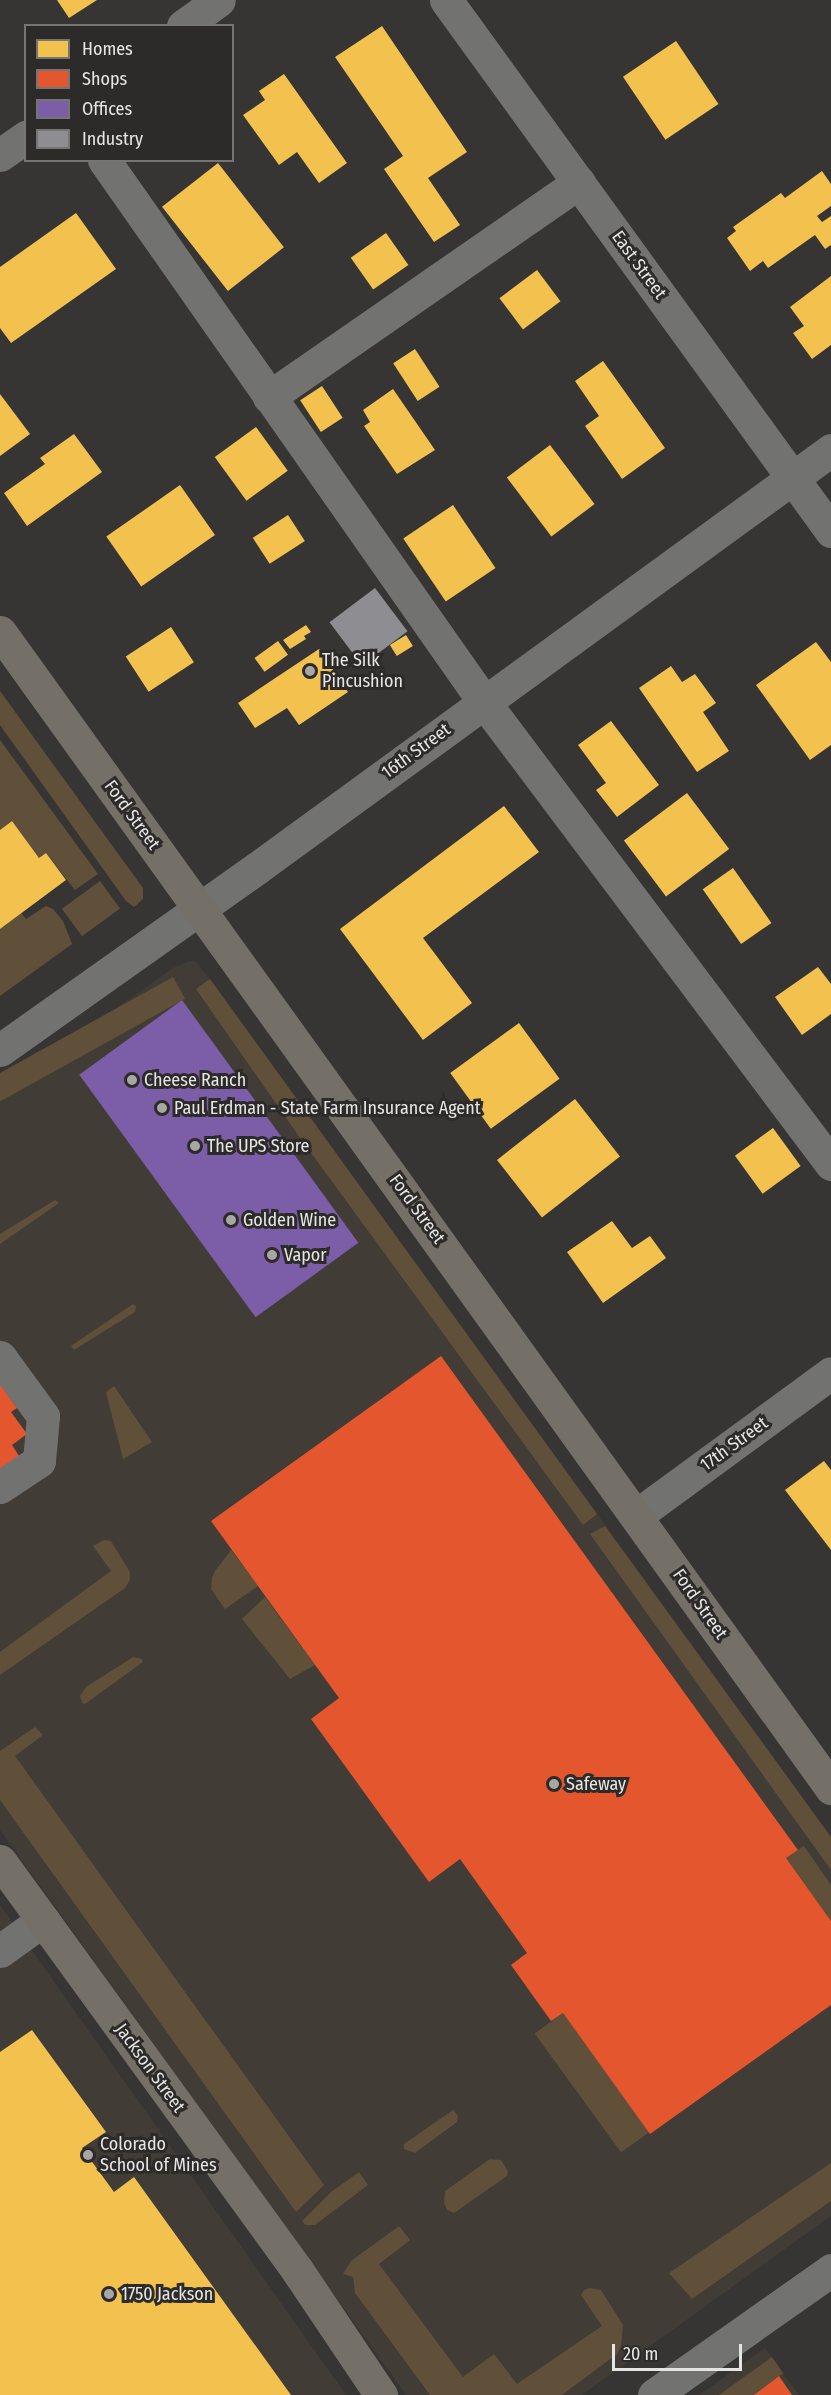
<!DOCTYPE html>
<style>
body{margin:0}
#map{position:relative;width:831px;height:2395px;overflow:hidden;background:#363534;font-family:"Fira Sans Condensed",sans-serif}
div>[style]{position:absolute}
.built>*{inset:0;background:#413c35}
.green>*{inset:0;background:#60503a;transform-origin:0 0}
.homes>*{inset:0;background:#f2c14e;transform-origin:0 0}
.shops>*{inset:0;background:#e4572e}
.offices>*{inset:0;background:#7b5ea7;transform-origin:0 0}
.industry>*{inset:0;background:#8d8d92;transform-origin:0 0}
.minor>*{height:33px;margin:-16.5px;padding:0 16.5px;transform-origin:16.5px;border-radius:16.5px;background:#727271}
.major>*{height:33px;margin:-16.5px;padding:0 16.5px;transform-origin:16.5px;border-radius:16.5px;background:#757067}
.dots>*{width:16px;height:16px;translate:-50% -50%;box-sizing:border-box;border:3px solid #2d2b29;border-radius:50%}
span{translate:-50% -50%;white-space:nowrap;text-align:center;line-height:1.15;-webkit-text-stroke:6px #2d2b29;paint-order:stroke}
.street-label{font-size:18px;color:#e6e5e4}
.poi-label{font-size:18px;color:#e6e5e4}
.left{translate:0 -50%;text-align:left}
.legend{position:absolute;left:24px;top:24px;width:210px;height:138px;box-sizing:border-box;background:#2d2b29;border:2px solid #777574;margin:0;padding:8px 10px;list-style:none;font-size:18px;color:#e6e5e4}
.legend li{display:flex;align-items:center;gap:12px;height:30px}
.legend b{width:30px;border:2px solid #777574}
.scale{position:absolute;left:612px;top:2344px;width:130px;height:27px;box-sizing:border-box;border:3px solid #e6e5e4;border-top:0;padding-left:8px;font-size:18px;line-height:21px;white-space:nowrap;color:#e6e5e4;-webkit-text-stroke:4px #2d2b29;paint-order:stroke}
</style>
<div id="map">
<div class="built">
<i style="clip-path:polygon(189px 961px,196px 962px,210px 979px,831px 1837px,831px 2216px,582px 2395px,406px 2395px,0 1830px,0 1091px,173px 968px)"></i>
<i style="clip-path:polygon(0 1905px,7px 1915px,346px 2395px,0 2395px)"></i>
<i style="clip-path:polygon(765px 2348px,799px 2395px,699px 2395px)"></i>
</div>
<div class="green">
<i style="clip-path:polygon(0 691px,143px 888px,143px 899px,134px 907px,126px 901px,0 725px)"></i>
<i style="clip-path:polygon(0 740px,98px 874px,75px 890px,46px 853px,39px 858px,12px 821px,0 830px)"></i>
<i style="left:100px;top:881px;width:34px;height:47px;rotate:54deg"></i>
<i style="clip-path:polygon(46px 906px,53px 909px,63px 921px,72px 944px,0 996px,0 929px,21px 913px,26px 919px)"></i>
<i style="left:173px;top:977px;width:25px;height:212px;rotate:61deg"></i>
<i style="clip-path:polygon(210px 979px,597px 1514px,583px 1525px,298px 1135px,196px 989px)"></i>
<i style="clip-path:polygon(55px 1200px,59px 1203px,0 1244px,0 1234px)"></i>
<i style="clip-path:polygon(133px 1304px,136px 1306px,135px 1312px,74px 1350px,71px 1346px)"></i>
<i style="clip-path:polygon(114px 1386px,152px 1442px,123px 1459px,106px 1392px)"></i>
<i style="clip-path:polygon(605px 1526px,831px 1837px,831px 1870px,590px 1534px)"></i>
<i style="clip-path:polygon(104px 1540px,111px 1541px,130px 1572px,130px 1580px,125px 1588px,0 1675px,0 1652px,111px 1571px,93px 1546px)"></i>
<i style="clip-path:polygon(231px 1550px,258px 1586px,225px 1609px,211px 1589px,212px 1578px,215px 1571px)"></i>
<i style="clip-path:polygon(265px 1597px,315px 1665px,290px 1679px,242px 1619px)"></i>
<i style="clip-path:polygon(133px 1657px,142px 1659px,143px 1662px,85px 1704px,82px 1703px,80px 1696px,86px 1687px)"></i>
<i style="clip-path:polygon(35px 1727px,43px 1735px,15px 1756px,324px 2185px,296px 2212px,0 1800px,0 1751px)"></i>
<i style="clip-path:polygon(804px 1846px,831px 1885px,831px 1921px,786px 1858px)"></i>
<i style="left:563px;top:2013px;width:147px;height:35px;rotate:54deg"></i>
<i style="clip-path:polygon(453px 2110px,458px 2116px,457px 2122px,415px 2153px,404px 2149px,404px 2144px)"></i>
<i style="clip-path:polygon(490px 2159px,501px 2160px,508px 2171px,507px 2176px,454px 2213px,447px 2210px,444px 2203px,445px 2191px)"></i>
<i style="clip-path:polygon(831px 2163px,831px 2201px,692px 2299px,669px 2273px)"></i>
<i style="clip-path:polygon(359px 2172px,368px 2185px,315px 2225px,305px 2225px,302px 2221px,331px 2192px)"></i>
<i style="clip-path:polygon(399px 2226px,410px 2240px,379px 2264px,463px 2377px,494px 2354px,517px 2384px,602px 2326px,581px 2295px,584px 2290px,590px 2288px,601px 2290px,623px 2325px,621px 2346px,617px 2354px,562px 2395px,430px 2395px,355px 2293px,353px 2277px,343px 2274px,351px 2261px)"></i>
<i style="clip-path:polygon(772px 2357px,783px 2373px,754px 2395px,719px 2395px)"></i>
</div>
<div class="homes">
<i style="clip-path:polygon(57px 0,97px 0,69px 18px)"></i>
<i style="clip-path:polygon(382px 26px,467px 152px,428px 178px,460px 225px,434px 242px,384px 169px,403px 156px,335px 57px)"></i>
<i style="left:676px;top:41px;width:76px;height:64px;rotate:56deg"></i>
<i style="clip-path:polygon(284px 74px,347px 163px,319px 183px,297px 152px,279px 165px,243px 115px,265px 100px,259px 91px)"></i>
<i style="left:218px;top:163px;width:107px;height:71px;rotate:52deg"></i>
<i style="clip-path:polygon(822px 171px,831px 184px,831px 206px,817px 216px,822px 222px,831px 216px,831px 245px,825px 249px,815px 235px,768px 268px,763px 261px,750px 271px,727px 238px,736px 231px,733px 227px,781px 193px,785px 198px)"></i>
<i style="clip-path:polygon(76px 213px,116px 269px,11px 343px,0 328px,0 267px)"></i>
<i style="left:386px;top:233px;width:39px;height:43px;rotate:55deg"></i>
<i style="left:537px;top:270px;width:39px;height:47px;rotate:53deg"></i>
<i style="clip-path:polygon(831px 276px,831px 345px,812px 359px,793px 333px,804px 326px,790px 307px)"></i>
<i style="left:415px;top:349px;width:45px;height:26px;rotate:57deg"></i>
<i style="clip-path:polygon(603px 361px,665px 448px,622px 479px,585px 426px,599px 416px,575px 381px)"></i>
<i style="left:322px;top:386px;width:38px;height:26px;rotate:57deg"></i>
<i style="clip-path:polygon(393px 389px,435px 450px,397px 474px,364px 426px,370px 422px,363px 410px)"></i>
<i style="clip-path:polygon(0 394px,30px 434px,0 456px)"></i>
<i style="left:256px;top:427px;width:54px;height:51px;rotate:54deg"></i>
<i style="clip-path:polygon(74px 434px,102px 472px,27px 526px,4px 493px,45px 464px,40px 458px)"></i>
<i style="left:550px;top:445px;width:74px;height:54px;rotate:53deg"></i>
<i style="left:180px;top:485px;width:61px;height:90px;rotate:55deg"></i>
<i style="left:453px;top:505px;width:76px;height:60px;rotate:56deg"></i>
<i style="left:288px;top:515px;width:31px;height:42px;rotate:57deg"></i>
<i style="clip-path:polygon(306px 625px,311px 632px,304px 636px,306px 639px,290px 649px,283px 640px)"></i>
<i style="left:171px;top:627px;width:42px;height:54px;rotate:57deg"></i>
<i style="left:406px;top:635px;width:13px;height:19px;rotate:58deg"></i>
<i style="left:278px;top:641px;width:17px;height:29px;rotate:54deg"></i>
<i style="clip-path:polygon(816px 642px,831px 662px,831px 745px,810px 760px,756px 685px)"></i>
<i style="clip-path:polygon(319px 649px,348px 692px,299px 725px,287px 708px,255px 728px,238px 703px)"></i>
<i style="clip-path:polygon(671px 666px,682px 682px,695px 674px,716px 703px,703px 712px,729px 751px,697px 772px,639px 688px)"></i>
<i style="clip-path:polygon(611px 721px,659px 785px,617px 817px,596px 790px,606px 783px,578px 745px)"></i>
<i style="left:687px;top:793px;width:70px;height:79px;rotate:53deg"></i>
<i style="clip-path:polygon(504px 806px,539px 852px,423px 938px,472px 1003px,423px 1040px,340px 929px)"></i>
<i style="clip-path:polygon(12px 821px,39px 858px,46px 853px,66px 880px,0 929px,0 830px)"></i>
<i style="left:733px;top:868px;width:67px;height:37px;rotate:55deg"></i>
<i style="clip-path:polygon(818px 967px,831px 984px,831px 1014px,802px 1035px,775px 997px)"></i>
<i style="left:519px;top:1023px;width:69px;height:85px;rotate:54deg"></i>
<i style="left:575px;top:1099px;width:73px;height:99px;rotate:52deg"></i>
<i style="left:773px;top:1128px;width:47px;height:47px;rotate:54deg"></i>
<i style="clip-path:polygon(612px 1221px,632px 1248px,650px 1236px,666px 1258px,603px 1303px,567px 1252px)"></i>
<i style="clip-path:polygon(824px 1461px,831px 1470px,831px 1550px,785px 1490px)"></i>
<i style="clip-path:polygon(32px 2030px,106px 2132px,82px 2148px,114px 2192px,134px 2177px,291px 2395px,0 2395px,0 2052px)"></i>
</div>
<div class="shops">
<i style="clip-path:polygon(441px 1356px,798px 1850px,786px 1858px,831px 1921px,831px 2005px,650px 2134px,563px 2013px,551px 2021px,511px 1965px,527px 1953px,460px 1859px,429px 1882px,311px 1719px,339px 1698px,211px 1521px)"></i>
<i style="clip-path:polygon(0 1384px,17px 1408px,11px 1412px,27px 1434px,12px 1445px,21px 1459px,0 1474px)"></i>
<i style="clip-path:polygon(779px 2376px,792px 2395px,754px 2395px)"></i>
</div>
<div class="offices">
<i style="left:182px;top:1000px;width:300px;height:127px;rotate:54deg"></i>
</div>
<div class="industry">
<i style="left:375px;top:588px;width:54px;height:57px;rotate:53deg"></i>
</div>
<div class="minor">
<i style="left:446px;top:0;width:656px;rotate:54.06deg"></i>
<i style="left:183px;top:26px;width:44px;rotate:-35.8deg"></i>
<i style="left:0;top:155px;width:32px;rotate:-35deg"></i>
<i style="left:104px;top:160px;width:662px;rotate:54.97deg"></i>
<i style="left:484px;top:702px;width:578px;rotate:53.09deg"></i>
<i style="left:269px;top:397px;width:377px;rotate:-34.7deg"></i>
<i style="left:0;top:1050px;width:315px;rotate:-35.3deg"></i>
<i style="left:257px;top:868px;width:710px;rotate:-36.06deg"></i>
<i style="left:0;top:1357px;width:73px;rotate:53.9deg"></i>
<i style="left:43px;top:1416px;width:45px;rotate:95.1deg"></i>
<i style="left:39px;top:1461px;width:47px;rotate:146.3deg"></i>
<i style="left:637px;top:1515px;width:240px;rotate:-36.2deg"></i>
<i style="left:0;top:1951px;width:53px;rotate:-35.8deg"></i>
<i style="left:654px;top:2395px;width:217px;rotate:-35.2deg"></i>
</div>
<div class="major">
<i style="left:0;top:632px;width:1424px;rotate:54.29deg"></i>
<i style="left:0;top:1861px;width:505px;rotate:54.01deg"></i>
<i style="left:297px;top:2270px;width:151px;rotate:56.1deg"></i>
</div>
<div class="dots">
<i style="left:310px;top:671px;background:#a8a7a6"></i>
<i style="left:132px;top:1080px;background:#a8a7a6"></i>
<i style="left:162px;top:1108px;background:#a8a7a6"></i>
<i style="left:195px;top:1146px;background:#a8a7a6"></i>
<i style="left:231px;top:1220px;background:#a8a7a6"></i>
<i style="left:272px;top:1255px;background:#a8a7a6"></i>
<i style="left:554px;top:1784px;background:#a8a7a6"></i>
<i style="left:88px;top:2155px;background:#a8a7a6"></i>
<i style="left:109px;top:2294px;background:#a8a7a6"></i>
</div>
<div class="street-label">
<span style="left:639px;top:265px;rotate:54deg">East Street</span>
<span style="left:416px;top:751px;rotate:-36deg">16th Street</span>
<span style="left:132px;top:815px;rotate:54deg">Ford Street</span>
<span style="left:417px;top:1209px;rotate:54deg">Ford Street</span>
<span style="left:734px;top:1444px;rotate:-36deg">17th Street</span>
<span style="left:700px;top:1604px;rotate:55deg">Ford Street</span>
<span style="left:150px;top:2068px;rotate:54deg">Jackson Street</span>
</div>
<div class="poi-label">
<span class="left" style="left:322px;top:671px">The Silk<br>Pincushion</span>
<span class="left" style="left:144px;top:1080px">Cheese Ranch</span>
<span class="left" style="left:174px;top:1108px">Paul Erdman - State Farm Insurance Agent</span>
<span class="left" style="left:207px;top:1146px">The UPS Store</span>
<span class="left" style="left:243px;top:1220px">Golden Wine</span>
<span class="left" style="left:284px;top:1255px">Vapor</span>
<span class="left" style="left:566px;top:1784px">Safeway</span>
<span class="left" style="left:100px;top:2155px">Colorado<br>School of Mines</span>
<span class="left" style="left:121px;top:2294px">1750 Jackson</span>
</div>
<ul class="legend">
<li><b style="height:16px;background:#f2c14e"></b>Homes</li>
<li><b style="height:16px;background:#e4572e"></b>Shops</li>
<li><b style="height:16px;background:#7b5ea7"></b>Offices</li>
<li><b style="height:16px;background:#8d8d92"></b>Industry</li>
</ul>
<div class="scale">20 m</div>
</div>
